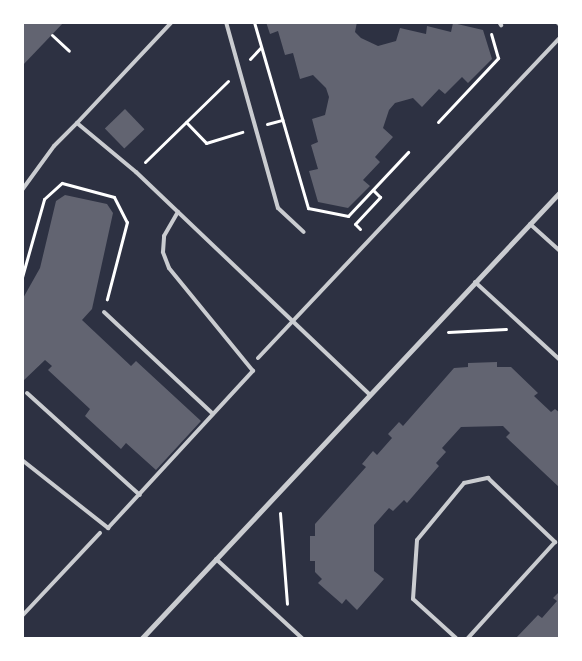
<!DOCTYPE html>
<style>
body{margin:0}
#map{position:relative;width:582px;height:661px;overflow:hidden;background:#2d3142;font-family:"Source Serif 4",serif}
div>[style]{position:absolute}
.building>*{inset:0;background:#626471;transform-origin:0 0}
.path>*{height:3px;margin:-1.5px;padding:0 1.5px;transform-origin:1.5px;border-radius:1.5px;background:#fff}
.service>*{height:4px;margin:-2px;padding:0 2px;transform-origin:2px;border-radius:2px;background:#caccd0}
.minor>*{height:5px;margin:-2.5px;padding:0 2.5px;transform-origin:2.5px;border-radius:2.5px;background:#caccd0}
span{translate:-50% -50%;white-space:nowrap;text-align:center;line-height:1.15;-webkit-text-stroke:5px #fff;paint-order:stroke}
.frame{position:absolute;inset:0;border:24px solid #fff;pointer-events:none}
</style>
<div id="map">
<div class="building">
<i style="clip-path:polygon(22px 22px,64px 22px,22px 66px)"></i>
<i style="clip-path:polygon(266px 22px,357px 22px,355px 32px,361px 38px,378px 46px,396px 41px,400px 28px,426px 34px,427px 26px,451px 32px,453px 23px,483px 30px,492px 59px,468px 83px,462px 77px,445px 94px,439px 89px,422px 107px,413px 98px,395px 103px,389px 110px,383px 128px,393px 137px,375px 157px,380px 162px,363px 180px,370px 186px,348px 208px,318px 202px,309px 171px,318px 169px,311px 145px,318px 142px,312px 119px,325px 115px,329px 97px,326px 88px,313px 75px,300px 79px,293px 53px,285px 55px,278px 31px,270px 34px)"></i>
<i style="left:125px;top:109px;width:28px;height:28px;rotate:46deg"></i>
<i style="clip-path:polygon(65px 195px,107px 204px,113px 213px,92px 309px,82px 320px,131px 366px,136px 361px,201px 421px,156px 470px,126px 443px,121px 449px,85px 416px,90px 409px,48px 370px,52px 366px,45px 360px,22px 382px,22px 300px,40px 268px,56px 201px)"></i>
<i style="clip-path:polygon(497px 362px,497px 367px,511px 367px,538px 393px,534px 396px,551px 412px,555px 409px,560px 413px,560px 488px,506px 437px,510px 433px,503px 426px,461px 427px,442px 448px,446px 452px,436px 463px,439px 466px,407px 503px,404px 500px,393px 511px,389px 508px,374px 525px,374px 571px,384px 579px,357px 610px,346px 599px,342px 604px,318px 583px,322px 579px,315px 572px,315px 561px,310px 561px,310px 536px,315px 536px,315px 524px,366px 467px,362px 464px,373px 451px,377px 455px,392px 438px,388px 434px,399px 422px,403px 426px,454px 368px,468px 367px,468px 363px)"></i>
<i style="clip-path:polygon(560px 591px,560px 638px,516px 638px,538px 615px,542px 618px,557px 601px,553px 598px)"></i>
</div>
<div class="path">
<i style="left:254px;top:22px;width:194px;rotate:73.8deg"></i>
<i style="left:308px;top:208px;width:41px;rotate:11.3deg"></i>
<i style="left:348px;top:216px;width:88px;rotate:-46.8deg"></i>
<i style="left:52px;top:35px;width:23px;rotate:43deg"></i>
<i style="left:250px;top:59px;width:16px;rotate:-47deg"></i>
<i style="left:186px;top:122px;width:29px;rotate:46deg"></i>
<i style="left:206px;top:143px;width:38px;rotate:-17deg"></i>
<i style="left:438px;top:122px;width:88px;rotate:-46.8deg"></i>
<i style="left:498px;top:58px;width:25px;rotate:-106deg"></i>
<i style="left:267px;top:124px;width:16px;rotate:-15deg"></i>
<i style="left:145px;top:162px;width:116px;rotate:-44.3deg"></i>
<i style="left:360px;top:229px;width:7px;rotate:-135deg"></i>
<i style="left:355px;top:224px;width:37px;rotate:-47deg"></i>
<i style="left:380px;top:197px;width:10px;rotate:-135deg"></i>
<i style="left:22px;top:277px;width:81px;rotate:-74.2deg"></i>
<i style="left:44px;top:199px;width:24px;rotate:-42deg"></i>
<i style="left:62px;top:183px;width:54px;rotate:15.1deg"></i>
<i style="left:114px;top:197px;width:28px;rotate:63deg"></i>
<i style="left:127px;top:222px;width:80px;rotate:104.6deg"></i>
<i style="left:448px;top:332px;width:58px;rotate:-3deg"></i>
<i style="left:280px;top:513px;width:91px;rotate:85.6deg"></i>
</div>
<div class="service">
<i style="left:226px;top:22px;width:193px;rotate:74.4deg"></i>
<i style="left:278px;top:208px;width:35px;rotate:43deg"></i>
<i style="left:499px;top:22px;width:4px;rotate:56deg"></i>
<i style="left:557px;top:22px;width:4px;rotate:45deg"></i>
<i style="left:77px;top:123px;width:139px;rotate:-46.8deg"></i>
<i style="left:22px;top:190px;width:54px;rotate:-54deg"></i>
<i style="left:54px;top:146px;width:33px;rotate:-45deg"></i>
<i style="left:77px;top:123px;width:77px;rotate:39.7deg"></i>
<i style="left:136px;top:172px;width:323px;rotate:43.6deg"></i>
<i style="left:530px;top:224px;width:40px;rotate:42deg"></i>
<i style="left:475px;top:282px;width:115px;rotate:42.5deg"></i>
<i style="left:104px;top:312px;width:149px;rotate:43.1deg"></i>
<i style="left:258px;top:358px;width:441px;rotate:-46.7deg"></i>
<i style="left:27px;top:393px;width:152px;rotate:42.1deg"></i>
<i style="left:22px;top:460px;width:110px;rotate:38.3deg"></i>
<i style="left:108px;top:528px;width:214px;rotate:-47.3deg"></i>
<i style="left:253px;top:371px;width:133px;rotate:-129.2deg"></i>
<i style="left:169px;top:268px;width:17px;rotate:-111deg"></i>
<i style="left:163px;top:252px;width:16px;rotate:-86deg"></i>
<i style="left:164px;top:236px;width:28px;rotate:-60deg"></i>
<i style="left:216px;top:559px;width:117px;rotate:42.6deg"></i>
<i style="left:22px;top:616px;width:114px;rotate:-46.8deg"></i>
<i style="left:456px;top:638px;width:58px;rotate:-137.8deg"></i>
<i style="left:413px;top:599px;width:59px;rotate:-86.1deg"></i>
<i style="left:417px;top:540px;width:74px;rotate:-50.5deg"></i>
<i style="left:464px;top:483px;width:25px;rotate:-12deg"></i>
<i style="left:488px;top:478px;width:93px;rotate:43.7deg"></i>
<i style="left:555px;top:542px;width:130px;rotate:132.2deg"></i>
</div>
<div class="minor">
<i style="left:142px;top:638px;width:611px;rotate:-46.86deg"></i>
</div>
<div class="frame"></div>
</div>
